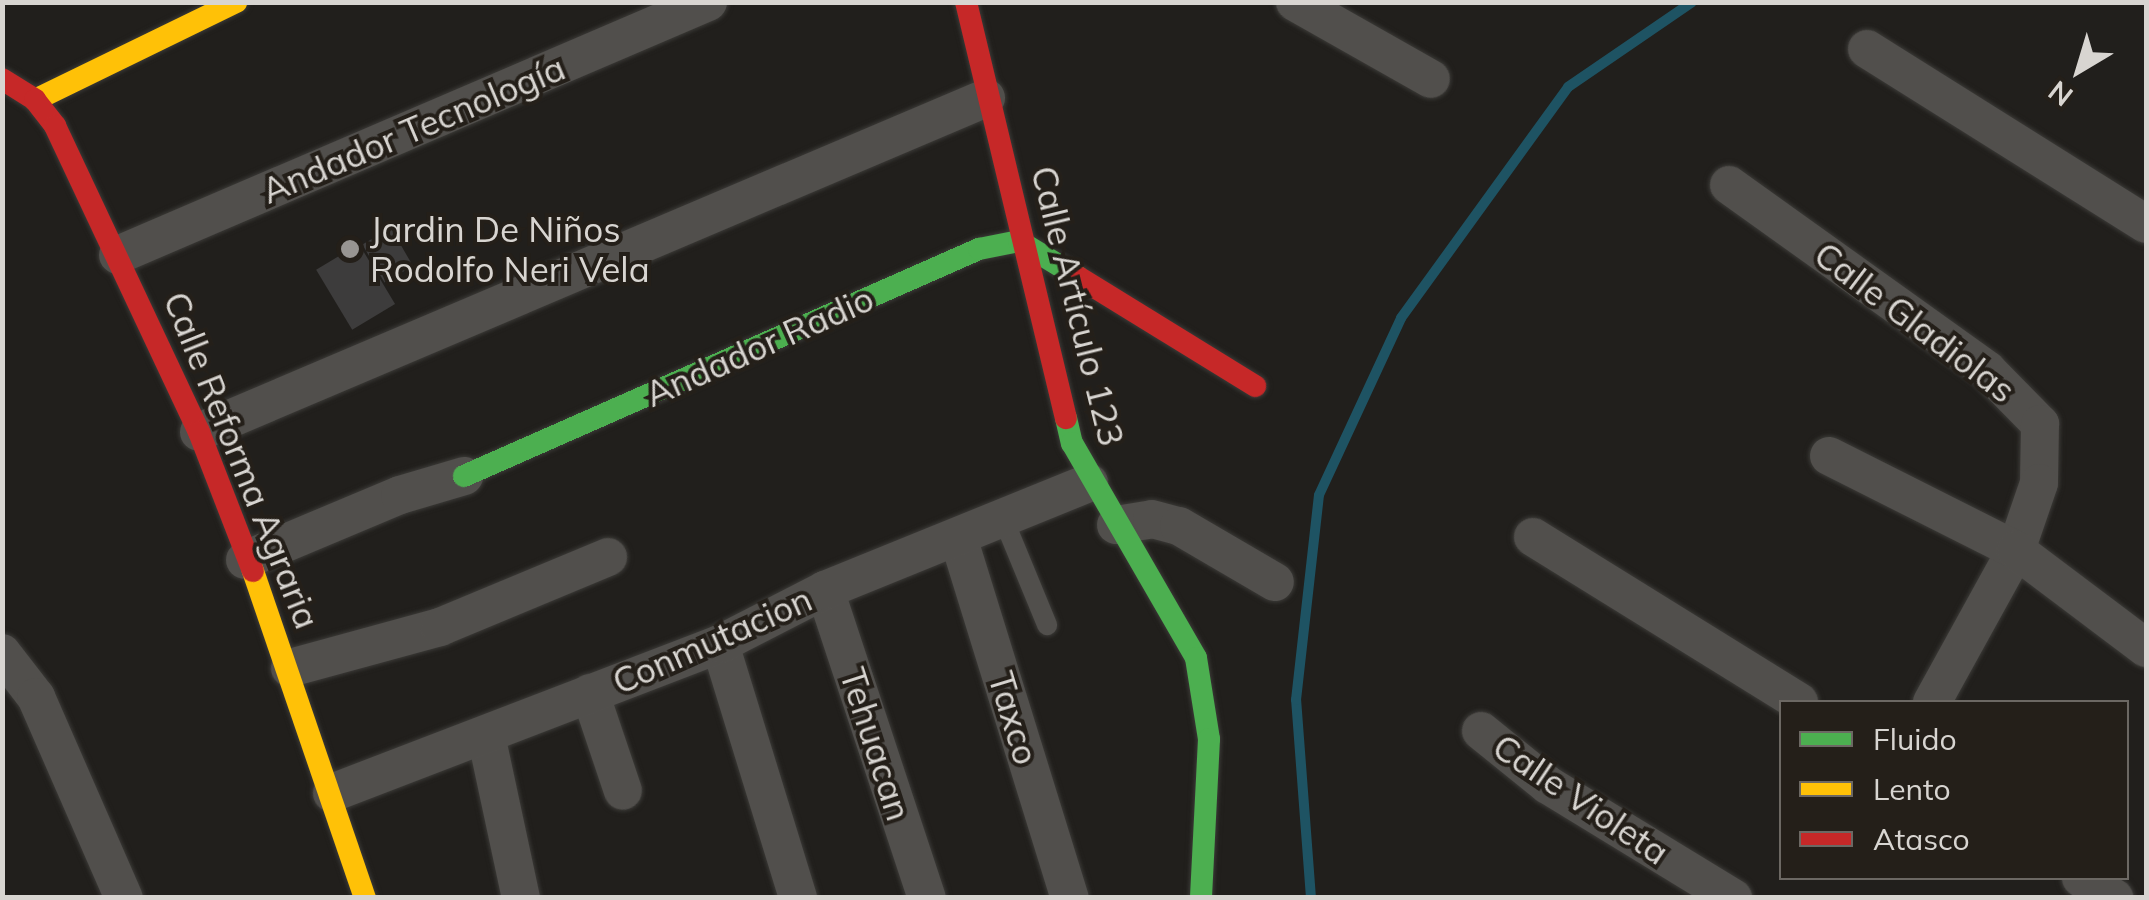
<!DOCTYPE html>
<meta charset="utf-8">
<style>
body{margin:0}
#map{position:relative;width:2149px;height:900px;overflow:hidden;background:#211f1c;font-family:Mulish,sans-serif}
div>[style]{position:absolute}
.stream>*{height:10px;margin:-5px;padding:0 5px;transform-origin:5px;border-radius:5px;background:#1e5363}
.building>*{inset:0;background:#3d3c3c;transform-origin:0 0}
.roads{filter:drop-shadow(0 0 2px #3b3a37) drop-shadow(0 0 2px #3b3a37)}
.lane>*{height:20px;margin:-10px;padding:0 10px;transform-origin:10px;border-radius:10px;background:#514f4c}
.street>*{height:38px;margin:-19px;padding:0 19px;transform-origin:19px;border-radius:19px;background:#514f4c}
.fast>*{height:22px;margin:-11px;padding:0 11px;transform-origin:11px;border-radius:11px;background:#4caf50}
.slow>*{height:22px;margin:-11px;padding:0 11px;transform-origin:11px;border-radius:11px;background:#ffc107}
.jam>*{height:22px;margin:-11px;padding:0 11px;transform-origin:11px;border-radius:11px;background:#c62828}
.dots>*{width:28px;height:28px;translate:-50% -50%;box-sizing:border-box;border:5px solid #241f19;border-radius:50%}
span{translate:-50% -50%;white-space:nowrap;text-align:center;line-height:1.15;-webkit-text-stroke:8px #241f19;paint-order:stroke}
.street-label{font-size:35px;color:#d8d5d1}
.poi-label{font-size:35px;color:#d8d5d1}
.left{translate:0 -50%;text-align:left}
.frame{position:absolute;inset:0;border:5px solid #d8d5d1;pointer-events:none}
.legend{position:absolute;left:1779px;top:700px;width:350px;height:180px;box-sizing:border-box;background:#241f19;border:2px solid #6c6863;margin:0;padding:12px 18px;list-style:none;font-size:30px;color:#d8d5d1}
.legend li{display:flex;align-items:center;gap:20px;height:50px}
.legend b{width:50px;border:2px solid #6c6863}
.north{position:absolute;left:2029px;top:20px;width:100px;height:100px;-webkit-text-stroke:8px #241f19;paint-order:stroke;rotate:218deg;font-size:28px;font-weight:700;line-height:40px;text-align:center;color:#d8d5d1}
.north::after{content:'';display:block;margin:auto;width:35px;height:45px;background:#d8d5d1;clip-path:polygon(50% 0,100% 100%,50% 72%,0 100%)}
</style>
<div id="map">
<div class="stream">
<i style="left:1311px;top:898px;width:199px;rotate:-94.3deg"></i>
<i style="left:1296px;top:700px;width:206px;rotate:-83.6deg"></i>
<i style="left:1319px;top:495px;width:195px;rotate:-65.1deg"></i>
<i style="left:1401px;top:318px;width:285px;rotate:-54.1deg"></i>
<i style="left:1568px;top:87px;width:150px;rotate:-34.4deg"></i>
</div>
<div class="building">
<i style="left:391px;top:228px;width:44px;height:33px;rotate:60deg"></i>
<i style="left:359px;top:244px;width:70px;height:50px;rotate:59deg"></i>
</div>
<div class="roads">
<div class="lane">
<i style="left:1003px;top:518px;width:116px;rotate:67.6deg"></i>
</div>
<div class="street">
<i style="left:1295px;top:2px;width:156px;rotate:29.5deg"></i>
<i style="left:1867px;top:49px;width:329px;rotate:32.1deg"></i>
<i style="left:1729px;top:185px;width:317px;rotate:35.6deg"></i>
<i style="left:1987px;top:370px;width:76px;rotate:45.5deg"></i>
<i style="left:2040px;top:424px;width:59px;rotate:91deg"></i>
<i style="left:2039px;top:483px;width:71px;rotate:108.9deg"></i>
<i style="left:2016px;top:550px;width:174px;rotate:118.9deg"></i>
<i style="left:118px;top:255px;width:642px;rotate:-23.21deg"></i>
<i style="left:199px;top:432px;width:855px;rotate:-23deg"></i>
<i style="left:1829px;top:456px;width:209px;rotate:26.7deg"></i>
<i style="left:2016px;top:550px;width:163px;rotate:37deg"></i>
<i style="left:1116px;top:525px;width:36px;rotate:-9deg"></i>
<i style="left:1152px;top:519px;width:28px;rotate:15deg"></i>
<i style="left:1179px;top:526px;width:111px;rotate:30.3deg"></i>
<i style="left:958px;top:537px;width:378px;rotate:72.8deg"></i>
<i style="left:1533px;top:537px;width:313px;rotate:31.8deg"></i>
<i style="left:245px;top:560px;width:168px;rotate:-22.8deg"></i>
<i style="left:400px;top:495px;width:67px;rotate:-16.5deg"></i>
<i style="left:825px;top:590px;width:324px;rotate:71.7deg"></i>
<i style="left:720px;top:644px;width:266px;rotate:72.9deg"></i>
<i style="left:2px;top:653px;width:56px;rotate:52.3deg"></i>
<i style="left:36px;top:697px;width:219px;rotate:66.4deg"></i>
<i style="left:290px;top:668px;width:156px;rotate:-15.3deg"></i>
<i style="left:440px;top:627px;width:182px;rotate:-22.6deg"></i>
<i style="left:590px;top:693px;width:103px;rotate:71.4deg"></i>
<i style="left:1481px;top:731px;width:86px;rotate:38.9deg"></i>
<i style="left:1548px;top:785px;width:217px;rotate:31.4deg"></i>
<i style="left:486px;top:735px;width:167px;rotate:77.9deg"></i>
<i style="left:332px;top:793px;width:416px;rotate:-21deg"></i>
<i style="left:720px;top:644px;width:118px;rotate:-27.2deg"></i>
<i style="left:825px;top:590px;width:285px;rotate:-22.1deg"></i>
<i style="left:2081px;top:878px;width:39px;rotate:31deg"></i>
</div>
<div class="fast">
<i style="left:1066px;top:418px;width:26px;rotate:77deg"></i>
<i style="left:1072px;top:443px;width:248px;rotate:60deg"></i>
<i style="left:1196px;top:658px;width:82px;rotate:80.9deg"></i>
<i style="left:1209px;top:739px;width:159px;rotate:92.9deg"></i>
<i style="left:464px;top:476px;width:563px;rotate:-23.79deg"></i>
<i style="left:979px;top:249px;width:41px;rotate:-11.3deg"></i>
<i style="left:1019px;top:241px;width:69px;rotate:31.4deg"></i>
</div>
<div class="slow">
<i style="left:35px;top:100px;width:224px;rotate:-26deg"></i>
<i style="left:253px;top:571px;width:346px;rotate:71.1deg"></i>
</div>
<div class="jam">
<i style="left:966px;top:2px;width:428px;rotate:76.5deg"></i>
<i style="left:2px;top:79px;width:39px;rotate:32deg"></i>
<i style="left:35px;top:100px;width:33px;rotate:52deg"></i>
<i style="left:55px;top:126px;width:338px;rotate:64.8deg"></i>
<i style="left:199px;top:432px;width:149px;rotate:68.8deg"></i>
<i style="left:1078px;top:277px;width:208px;rotate:31.6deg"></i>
</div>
</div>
<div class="dots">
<i style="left:350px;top:249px;background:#989592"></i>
</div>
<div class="street-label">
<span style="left:413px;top:129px;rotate:-23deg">Andador Tecnología</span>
<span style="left:1078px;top:306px;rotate:76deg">Calle Artículo 123</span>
<span style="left:1915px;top:322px;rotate:37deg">Calle Gladiolas</span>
<span style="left:759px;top:346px;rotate:-24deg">Andador Radio</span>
<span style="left:242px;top:460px;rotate:68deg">Calle Reforma Agraria</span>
<span style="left:712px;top:640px;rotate:-24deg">Conmutacion</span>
<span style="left:1014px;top:718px;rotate:73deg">Taxco</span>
<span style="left:876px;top:744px;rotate:72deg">Tehuacan</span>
<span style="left:1581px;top:799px;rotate:34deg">Calle Violeta</span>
</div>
<div class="poi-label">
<span class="left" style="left:370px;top:249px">Jardin De Niños<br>Rodolfo Neri Vela</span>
</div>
<div class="frame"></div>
<ul class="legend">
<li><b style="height:12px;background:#4caf50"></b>Fluido</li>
<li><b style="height:12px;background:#ffc107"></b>Lento</li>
<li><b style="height:12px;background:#c62828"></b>Atasco</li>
</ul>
<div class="north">N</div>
</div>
